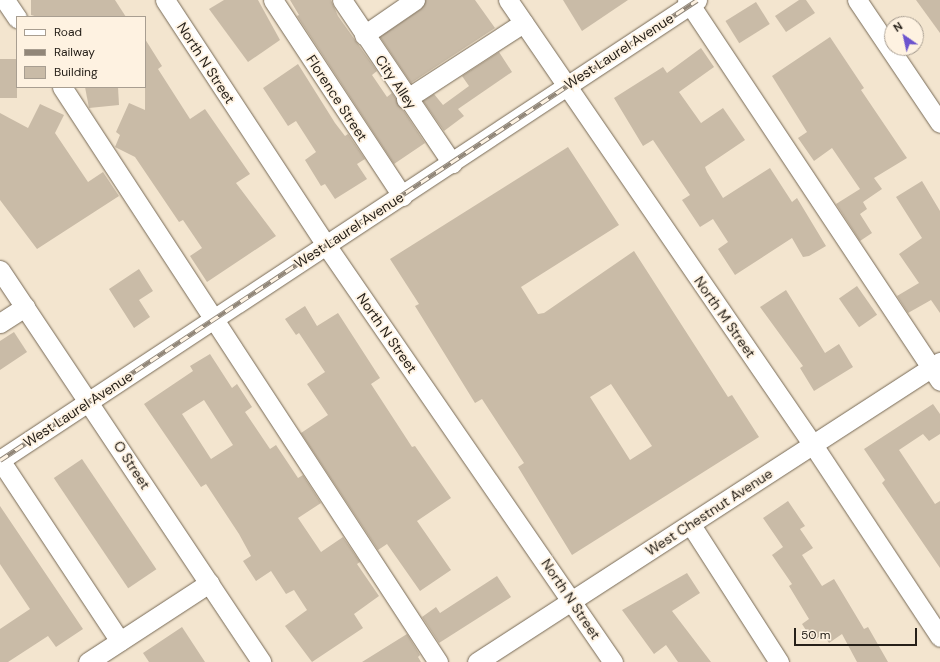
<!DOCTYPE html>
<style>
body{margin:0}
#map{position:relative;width:940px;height:662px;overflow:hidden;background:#f3e5cf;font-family:"DM Sans",sans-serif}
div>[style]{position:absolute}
.building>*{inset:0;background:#c9bba7;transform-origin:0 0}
.roads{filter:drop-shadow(0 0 1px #776a57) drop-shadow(0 0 1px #776a57)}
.minor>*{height:19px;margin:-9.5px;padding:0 9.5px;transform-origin:9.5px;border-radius:9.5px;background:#fff}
.rail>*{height:4.5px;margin-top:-2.25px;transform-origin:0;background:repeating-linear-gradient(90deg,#fef2e1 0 9px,#918678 0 18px);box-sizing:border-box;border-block:1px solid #918678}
span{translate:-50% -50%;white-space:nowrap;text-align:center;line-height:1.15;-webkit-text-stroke:3.5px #fef2e1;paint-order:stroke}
.street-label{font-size:14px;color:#262019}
.legend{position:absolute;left:16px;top:16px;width:130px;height:72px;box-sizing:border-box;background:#fef2e1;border:1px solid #a89e91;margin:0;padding:5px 7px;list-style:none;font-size:12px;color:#262019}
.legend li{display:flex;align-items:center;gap:8px;height:20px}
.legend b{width:20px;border:1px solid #a89e91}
.north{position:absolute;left:884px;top:16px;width:40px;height:40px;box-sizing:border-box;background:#fef2e1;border:1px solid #a89e91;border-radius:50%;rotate:326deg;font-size:11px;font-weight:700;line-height:16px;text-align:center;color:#262019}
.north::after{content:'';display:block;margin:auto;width:14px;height:18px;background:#6c54ce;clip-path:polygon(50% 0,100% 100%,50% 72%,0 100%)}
.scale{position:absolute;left:794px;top:628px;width:123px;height:18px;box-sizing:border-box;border:2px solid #262019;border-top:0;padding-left:5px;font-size:12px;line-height:14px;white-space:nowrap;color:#262019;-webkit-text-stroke:3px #fef2e1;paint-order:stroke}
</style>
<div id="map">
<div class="building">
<i style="clip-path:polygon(31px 0,115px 0,126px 17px,38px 17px,31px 15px)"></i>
<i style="clip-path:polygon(224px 0,258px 0,280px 40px,248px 62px,209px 9px)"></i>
<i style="clip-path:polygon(290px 0,331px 0,338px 16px,377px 71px,372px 75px,387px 97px,392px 93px,425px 143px,394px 164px,297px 16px,299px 15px)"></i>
<i style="clip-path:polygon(426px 0,475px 0,495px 28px,411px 83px,380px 37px,421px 9px)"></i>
<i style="clip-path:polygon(563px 0,628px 0,582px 31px)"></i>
<i style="clip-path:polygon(799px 0,806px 0,815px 13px,786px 32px,775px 16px)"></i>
<i style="clip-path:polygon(916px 0,940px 0,940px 33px)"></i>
<i style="left:756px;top:2px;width:26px;height:36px;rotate:58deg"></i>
<i style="clip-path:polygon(830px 37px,864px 88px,861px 90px,907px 158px,874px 178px,882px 189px,863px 202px,867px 209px,860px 214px,872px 233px,860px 241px,836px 204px,860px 189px,832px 148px,814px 161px,798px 138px,807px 132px,772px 76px)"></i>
<i style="clip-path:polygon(145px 39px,162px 66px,158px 69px,190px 119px,205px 109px,250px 174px,236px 183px,276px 236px,207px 282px,190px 256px,202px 248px,183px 220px,179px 222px,135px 157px,115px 147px,120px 135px,116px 132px,129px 103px,145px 110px)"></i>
<i style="clip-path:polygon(701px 48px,714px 67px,679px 92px,701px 123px,723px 108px,745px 140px,705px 167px,707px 172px,723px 198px,770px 168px,792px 202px,797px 198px,826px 246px,809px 256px,803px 257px,792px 238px,735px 275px,718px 249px,728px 242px,713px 219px,700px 227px,682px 200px,690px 195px,653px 140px,643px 146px,614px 98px,663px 67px,667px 73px)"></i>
<i style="clip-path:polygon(499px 52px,512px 72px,458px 109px,464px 116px,444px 131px,423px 101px,434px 94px,443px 105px,469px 86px,462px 76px)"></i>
<i style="left:17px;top:59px;width:39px;height:17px;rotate:90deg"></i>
<i style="clip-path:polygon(298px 64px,335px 123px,345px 136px,348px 134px,365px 159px,357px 164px,367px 179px,335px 199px,325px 184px,321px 186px,305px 160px,316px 152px,296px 121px,288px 126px,263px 88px)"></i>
<i style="clip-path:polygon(85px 87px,118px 87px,119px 105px,89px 108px)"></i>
<i style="clip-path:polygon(40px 104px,64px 115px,55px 133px,88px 182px,103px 172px,119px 196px,37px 249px,0 200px,0 113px,28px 128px)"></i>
<i style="clip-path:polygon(evenodd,568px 147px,619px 225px,521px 287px,538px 314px,544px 313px,634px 251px,728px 397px,732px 395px,759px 437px,572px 555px,518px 467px,524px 463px,482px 399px,475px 403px,415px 306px,419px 304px,390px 259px,568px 147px,611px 384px,652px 446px,630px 460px,590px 397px,611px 384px)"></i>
<i style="clip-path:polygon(922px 181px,940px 211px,940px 313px,931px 300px,908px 313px,897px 296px,919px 283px,899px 254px,922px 238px,896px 197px)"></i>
<i style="clip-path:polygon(139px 269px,153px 291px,139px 300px,150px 317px,134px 328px,109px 289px)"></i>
<i style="left:857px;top:286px;width:35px;height:22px;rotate:55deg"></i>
<i style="clip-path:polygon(786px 290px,825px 353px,839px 344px,853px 367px,814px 391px,800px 368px,803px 366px,760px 307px)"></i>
<i style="clip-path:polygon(305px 306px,317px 326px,338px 313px,380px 378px,371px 384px,412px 447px,415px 446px,451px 498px,417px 521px,451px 570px,420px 591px,387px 544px,378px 550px,301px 433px,328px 415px,307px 384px,325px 372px,299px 333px,296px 335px,285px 319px)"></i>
<i style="clip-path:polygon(14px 332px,27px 352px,0 370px,0 341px)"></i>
<i style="clip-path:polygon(evenodd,210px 354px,232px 388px,237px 384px,252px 407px,245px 412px,270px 449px,276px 445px,298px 478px,303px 475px,321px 503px,298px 518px,321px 552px,343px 537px,360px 562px,357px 564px,379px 596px,354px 614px,363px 628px,312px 662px,285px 626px,307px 610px,294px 590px,286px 594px,271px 571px,256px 581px,243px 561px,251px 556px,239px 534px,206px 484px,201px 487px,144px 404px,193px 371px,190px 366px,210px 354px,204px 400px,233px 445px,211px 459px,182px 414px,204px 400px)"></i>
<i style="clip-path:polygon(933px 404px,940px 414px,940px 434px,929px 441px,923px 434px,899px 450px,935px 504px,940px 501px,940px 568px,882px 483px,885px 480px,864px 449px)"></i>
<i style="left:82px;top:459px;width:133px;height:34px;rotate:56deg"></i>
<i style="clip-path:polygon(788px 501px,805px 526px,800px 529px,813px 548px,802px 555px,813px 572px,822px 586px,834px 579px,864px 629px,868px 627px,888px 662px,857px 662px,842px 634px,829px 643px,823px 634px,813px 641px,802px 624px,809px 619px,789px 586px,792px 584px,772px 555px,783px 547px,763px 518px)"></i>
<i style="clip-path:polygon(0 506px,83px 629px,56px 647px,48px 636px,8px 662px,0 662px,0 629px,30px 609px,0 564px)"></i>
<i style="clip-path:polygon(687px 573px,700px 593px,672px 611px,711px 662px,678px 662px,666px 645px,654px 654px,622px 610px)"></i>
<i style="clip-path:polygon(497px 576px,511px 597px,439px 643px,422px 617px,436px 607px,440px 613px)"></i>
<i style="clip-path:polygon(182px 627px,205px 662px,149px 662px,143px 653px)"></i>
<i style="clip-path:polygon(407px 634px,420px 655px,418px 657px,421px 662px,362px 662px)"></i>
</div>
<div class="roads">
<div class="minor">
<i style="left:5px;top:0;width:22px;rotate:56deg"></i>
<i style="left:165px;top:0;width:293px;rotate:56.7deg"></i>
<i style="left:326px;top:245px;width:506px;rotate:55.46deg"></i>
<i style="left:273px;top:0;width:235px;rotate:56.6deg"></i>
<i style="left:342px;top:0;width:197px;rotate:56deg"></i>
<i style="left:508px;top:0;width:539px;rotate:55.57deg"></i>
<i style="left:813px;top:445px;width:230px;rotate:56.5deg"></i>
<i style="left:687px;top:0;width:457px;rotate:56.4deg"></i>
<i style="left:857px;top:0;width:148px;rotate:56deg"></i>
<i style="left:364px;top:35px;width:62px;rotate:-34.5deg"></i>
<i style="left:62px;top:87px;width:687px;rotate:56.82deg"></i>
<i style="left:406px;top:99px;width:140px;rotate:-33deg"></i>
<i style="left:0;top:270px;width:471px;rotate:56.3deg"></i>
<i style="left:0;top:323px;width:30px;rotate:-33deg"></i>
<i style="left:0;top:460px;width:835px;rotate:-33.42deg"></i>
<i style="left:0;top:460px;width:217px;rotate:56.5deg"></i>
<i style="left:691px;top:525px;width:163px;rotate:57.3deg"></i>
<i style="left:88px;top:662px;width:145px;rotate:-33.1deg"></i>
<i style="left:477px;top:662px;width:552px;rotate:-32.94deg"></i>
</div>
</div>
<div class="rail">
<i style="left:0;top:460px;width:835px;rotate:-33.42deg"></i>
</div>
<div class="street-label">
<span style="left:619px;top:51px;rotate:-33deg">West Laurel Avenue</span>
<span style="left:206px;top:63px;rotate:57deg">North N Street</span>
<span style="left:396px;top:82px;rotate:56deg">City Alley</span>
<span style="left:337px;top:98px;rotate:57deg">Florence Street</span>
<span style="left:349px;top:230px;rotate:-33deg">West Laurel Avenue</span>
<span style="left:725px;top:317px;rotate:55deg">North M Street</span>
<span style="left:387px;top:333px;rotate:55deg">North N Street</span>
<span style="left:78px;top:409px;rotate:-33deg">West Laurel Avenue</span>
<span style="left:132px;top:465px;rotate:57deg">O Street</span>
<span style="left:709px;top:512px;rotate:-33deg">West Chestnut Avenue</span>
<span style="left:571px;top:599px;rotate:56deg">North N Street</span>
</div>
<ul class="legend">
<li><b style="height:5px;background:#fff"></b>Road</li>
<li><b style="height:5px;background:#918678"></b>Railway</li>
<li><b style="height:11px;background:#c9bba7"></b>Building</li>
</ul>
<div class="north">N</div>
<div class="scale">50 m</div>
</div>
